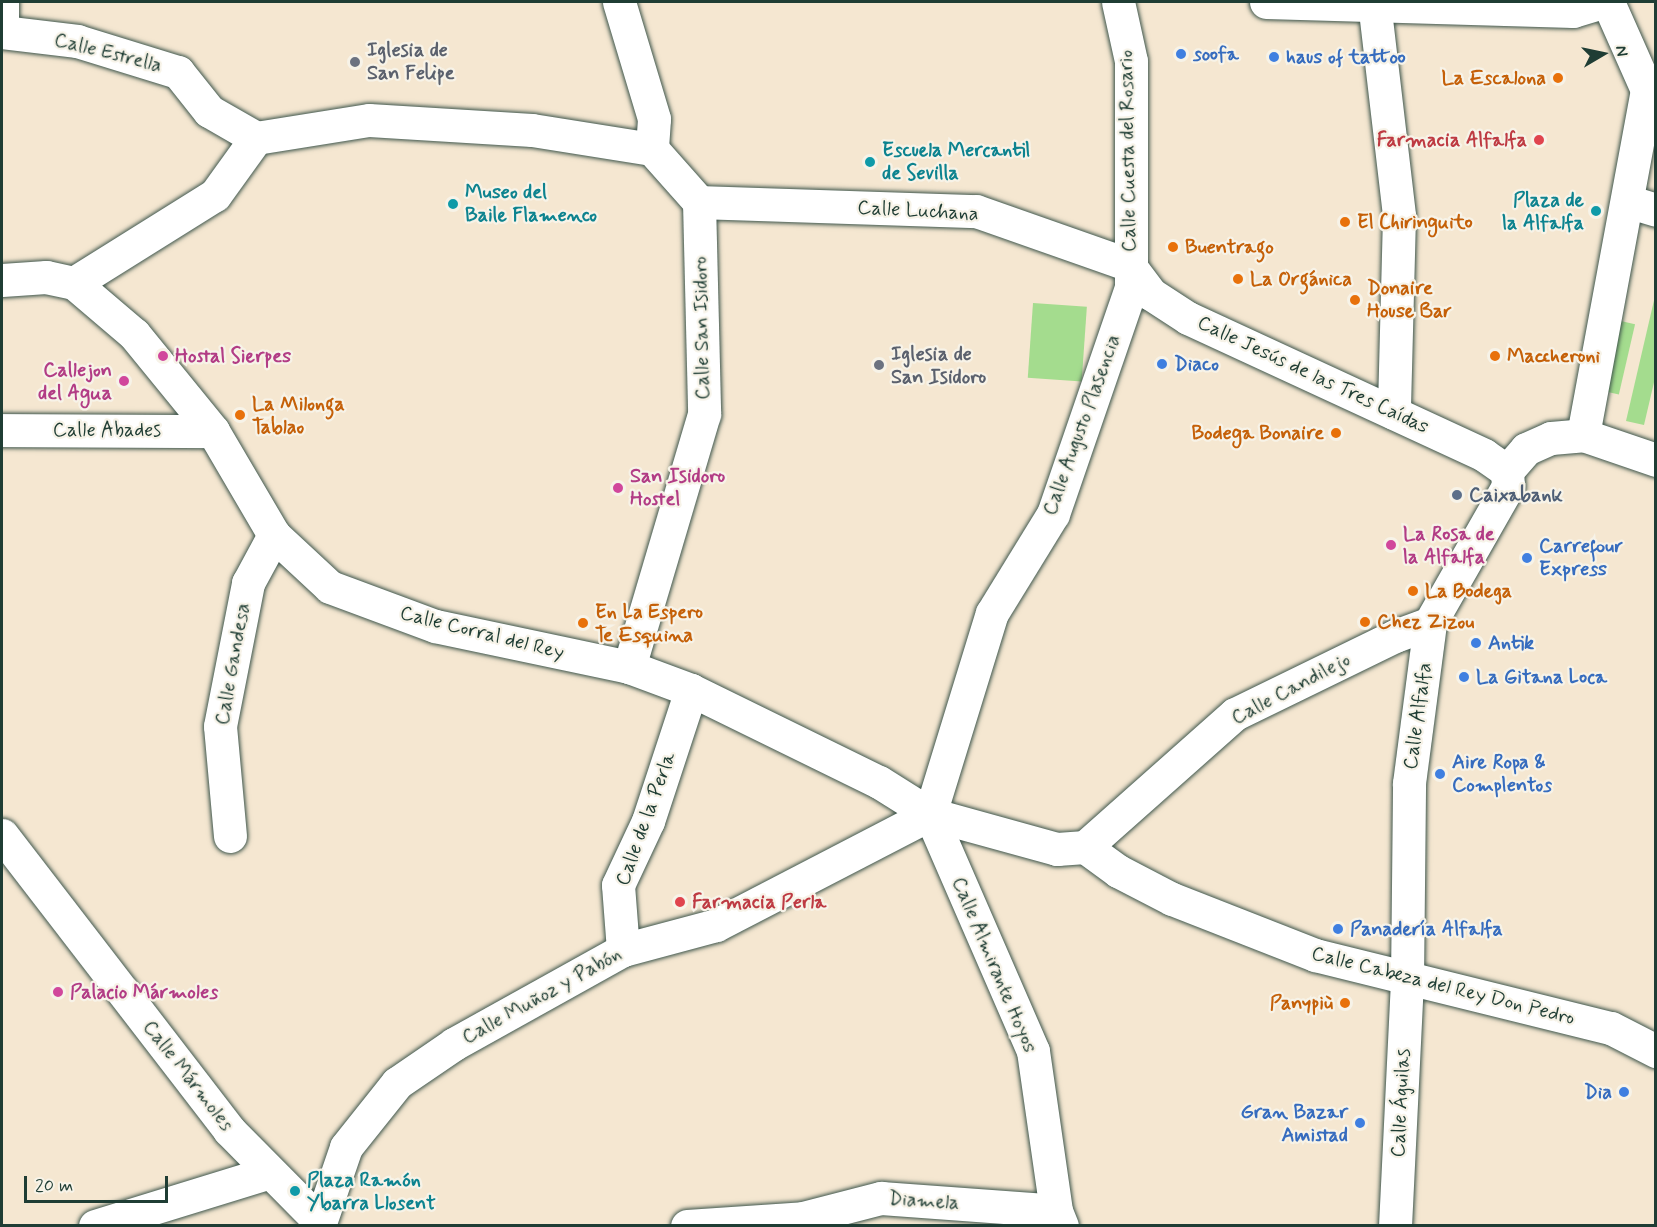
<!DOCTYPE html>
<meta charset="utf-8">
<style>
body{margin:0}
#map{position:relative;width:1657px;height:1227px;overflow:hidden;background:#f5e7d1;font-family:Mynerve,sans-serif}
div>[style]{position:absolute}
.green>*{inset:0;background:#a4dc8e;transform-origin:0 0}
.roads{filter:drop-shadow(0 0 2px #3f564c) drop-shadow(0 0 2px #3f564c)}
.minor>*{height:33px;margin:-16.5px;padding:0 16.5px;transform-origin:16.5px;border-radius:16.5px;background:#fff}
.dots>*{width:16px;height:16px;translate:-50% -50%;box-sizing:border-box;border:3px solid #f7f3e8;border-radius:50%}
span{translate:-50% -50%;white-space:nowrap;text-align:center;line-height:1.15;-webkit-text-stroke:4.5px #f7f3e8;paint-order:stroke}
.worship-label{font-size:20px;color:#5b616d;font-weight:700}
.left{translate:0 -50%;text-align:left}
.street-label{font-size:20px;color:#1f3d34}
.shop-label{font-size:20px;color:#366cbe;font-weight:700}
.right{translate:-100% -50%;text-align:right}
.food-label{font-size:20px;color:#c56008;font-weight:700}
.health-label{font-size:20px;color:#be3a42;font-weight:700}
.culture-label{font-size:20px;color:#0d838f;font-weight:700}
.hotel-label{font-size:20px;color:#b23c85;font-weight:700}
.service-label{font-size:20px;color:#4e5e75;font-weight:700}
.frame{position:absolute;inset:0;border:3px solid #1f3d34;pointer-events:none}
.north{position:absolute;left:1573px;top:24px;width:60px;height:60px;-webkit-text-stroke:4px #f7f3e8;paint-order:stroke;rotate:81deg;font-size:16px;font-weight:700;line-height:24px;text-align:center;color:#1f3d34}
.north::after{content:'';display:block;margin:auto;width:21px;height:27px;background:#1f3d34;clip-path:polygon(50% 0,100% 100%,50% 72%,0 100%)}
.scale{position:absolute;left:24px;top:1176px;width:144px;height:27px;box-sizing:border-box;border:3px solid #1f3d34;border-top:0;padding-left:8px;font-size:18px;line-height:21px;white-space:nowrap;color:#1f3d34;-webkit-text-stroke:4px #f7f3e8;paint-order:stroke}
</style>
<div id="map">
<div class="green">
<i style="clip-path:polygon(1655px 296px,1655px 378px,1644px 425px,1626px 421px)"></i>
<i style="left:1033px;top:303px;width:54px;height:75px;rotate:4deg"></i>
<i style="left:1599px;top:316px;width:37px;height:72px;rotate:13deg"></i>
</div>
<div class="roads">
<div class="minor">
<i style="left:2px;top:2px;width:30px;rotate:90deg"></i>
<i style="left:619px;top:2px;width:122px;rotate:73.3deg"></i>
<i style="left:654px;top:119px;width:30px;rotate:94deg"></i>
<i style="left:652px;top:149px;width:71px;rotate:48.4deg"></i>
<i style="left:699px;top:202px;width:212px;rotate:88.6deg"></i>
<i style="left:704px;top:414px;width:264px;rotate:106.5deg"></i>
<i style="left:1266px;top:2px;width:307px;rotate:1.7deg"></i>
<i style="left:1573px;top:11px;width:31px;rotate:-17deg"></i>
<i style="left:1374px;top:2px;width:215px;rotate:83.3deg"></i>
<i style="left:1399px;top:216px;width:197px;rotate:91.5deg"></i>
<i style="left:1608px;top:2px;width:96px;rotate:66.1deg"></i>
<i style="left:2px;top:32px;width:76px;rotate:6.8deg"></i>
<i style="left:77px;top:41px;width:106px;rotate:17.1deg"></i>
<i style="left:178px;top:72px;width:50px;rotate:51.5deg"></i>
<i style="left:209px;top:111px;width:54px;rotate:29.9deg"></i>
<i style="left:256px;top:138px;width:114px;rotate:-9.1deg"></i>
<i style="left:369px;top:120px;width:163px;rotate:3.5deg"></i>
<i style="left:532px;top:130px;width:121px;rotate:9deg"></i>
<i style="left:1627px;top:201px;width:30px;rotate:17deg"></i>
<i style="left:699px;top:202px;width:277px;rotate:1.9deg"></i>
<i style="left:976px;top:211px;width:162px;rotate:19.4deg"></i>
<i style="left:1129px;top:265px;width:36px;rotate:53deg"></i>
<i style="left:1151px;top:294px;width:44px;rotate:33deg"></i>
<i style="left:1188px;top:318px;width:326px;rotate:24.8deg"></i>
<i style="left:1484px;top:455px;width:28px;rotate:35deg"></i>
<i style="left:2px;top:280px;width:44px;rotate:-3.9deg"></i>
<i style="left:46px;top:277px;width:29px;rotate:12deg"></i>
<i style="left:74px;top:283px;width:166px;rotate:-32deg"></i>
<i style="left:215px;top:195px;width:70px;rotate:-54.3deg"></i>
<i style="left:74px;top:283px;width:79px;rotate:40.4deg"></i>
<i style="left:134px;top:334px;width:125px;rotate:50.8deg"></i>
<i style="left:213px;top:431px;width:121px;rotate:59.6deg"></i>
<i style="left:274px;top:535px;width:76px;rotate:42.9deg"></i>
<i style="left:330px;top:587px;width:112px;rotate:20.4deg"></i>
<i style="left:435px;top:626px;width:198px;rotate:11.9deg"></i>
<i style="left:629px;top:667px;width:66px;rotate:20.4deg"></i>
<i style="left:691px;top:690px;width:209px;rotate:26.1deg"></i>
<i style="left:879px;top:782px;width:60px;rotate:32.1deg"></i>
<i style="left:930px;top:814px;width:132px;rotate:15.4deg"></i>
<i style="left:1057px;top:849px;width:28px;rotate:-4deg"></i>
<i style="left:1085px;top:847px;width:41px;rotate:36deg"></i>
<i style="left:1118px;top:871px;width:61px;rotate:27.4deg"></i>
<i style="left:1172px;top:899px;width:154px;rotate:21.4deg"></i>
<i style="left:1315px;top:955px;width:305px;rotate:13.9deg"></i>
<i style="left:1611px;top:1028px;width:51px;rotate:27.1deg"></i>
<i style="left:2px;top:430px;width:211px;rotate:0.3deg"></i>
<i style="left:1583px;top:435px;width:351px;rotate:-79.5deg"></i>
<i style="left:1507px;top:471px;width:29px;rotate:-49deg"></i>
<i style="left:1526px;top:449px;width:27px;rotate:-24deg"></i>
<i style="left:1551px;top:438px;width:32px;rotate:-5deg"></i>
<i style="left:1583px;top:435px;width:77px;rotate:18.9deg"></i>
<i style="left:930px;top:814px;width:210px;rotate:-72.9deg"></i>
<i style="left:992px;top:613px;width:116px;rotate:-58.4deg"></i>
<i style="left:1053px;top:514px;width:240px;rotate:-71deg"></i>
<i style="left:1131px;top:287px;width:226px;rotate:-90deg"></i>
<i style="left:1131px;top:61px;width:60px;rotate:-102.4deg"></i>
<i style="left:930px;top:814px;width:258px;rotate:66.5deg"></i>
<i style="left:1033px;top:1051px;width:162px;rotate:81.8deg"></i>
<i style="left:1056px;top:1211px;width:16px;rotate:68deg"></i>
<i style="left:2px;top:835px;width:372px;rotate:52.4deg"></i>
<i style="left:229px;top:1130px;width:129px;rotate:45.3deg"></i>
<i style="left:230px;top:836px;width:110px;rotate:-95.2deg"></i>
<i style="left:220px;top:726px;width:146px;rotate:-78.9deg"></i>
<i style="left:248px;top:583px;width:55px;rotate:-61.6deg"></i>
<i style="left:1085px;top:847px;width:200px;rotate:-41.6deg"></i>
<i style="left:1235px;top:714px;width:178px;rotate:-26deg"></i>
<i style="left:1395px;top:636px;width:37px;rotate:-20deg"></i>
<i style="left:623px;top:950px;width:65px;rotate:-94.4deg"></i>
<i style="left:618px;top:885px;width:71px;rotate:-64.9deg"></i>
<i style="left:648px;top:821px;width:138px;rotate:-71.8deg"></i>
<i style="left:95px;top:1226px;width:180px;rotate:-17.1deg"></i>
<i style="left:319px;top:1226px;width:83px;rotate:-71.1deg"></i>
<i style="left:346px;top:1147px;width:82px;rotate:-51.4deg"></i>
<i style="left:397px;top:1083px;width:69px;rotate:-34.4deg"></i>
<i style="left:454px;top:1044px;width:193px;rotate:-29.1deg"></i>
<i style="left:623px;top:950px;width:96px;rotate:-15deg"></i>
<i style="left:716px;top:925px;width:241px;rotate:-27.4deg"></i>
<i style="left:687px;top:1226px;width:116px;rotate:-3.9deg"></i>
<i style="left:803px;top:1218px;width:81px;rotate:-14.4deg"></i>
<i style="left:881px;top:1198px;width:175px;rotate:4.2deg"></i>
<i style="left:1395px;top:1226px;width:245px;rotate:-87.2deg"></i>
<i style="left:1407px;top:981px;width:198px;rotate:-89.4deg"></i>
<i style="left:1409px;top:783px;width:161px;rotate:-82.5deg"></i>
<i style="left:1430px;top:623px;width:158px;rotate:-60.3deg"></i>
<i style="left:1508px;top:486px;width:15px;rotate:-94deg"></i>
</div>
</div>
<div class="dots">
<i style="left:1181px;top:54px;background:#3f7fe0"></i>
<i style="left:1274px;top:57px;background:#3f7fe0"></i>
<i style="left:355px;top:62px;background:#6b7280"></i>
<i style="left:1558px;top:78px;background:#e8710a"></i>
<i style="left:1539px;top:140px;background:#e0444e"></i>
<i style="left:870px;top:162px;background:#0f9aa8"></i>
<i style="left:453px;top:204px;background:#0f9aa8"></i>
<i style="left:1596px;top:211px;background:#0f9aa8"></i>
<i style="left:1345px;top:222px;background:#e8710a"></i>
<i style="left:1173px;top:247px;background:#e8710a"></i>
<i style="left:1238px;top:279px;background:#e8710a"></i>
<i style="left:1355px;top:300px;background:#e8710a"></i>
<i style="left:163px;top:356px;background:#d1479c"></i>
<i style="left:1495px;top:356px;background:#e8710a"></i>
<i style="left:1162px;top:364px;background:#3f7fe0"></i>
<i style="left:879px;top:365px;background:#6b7280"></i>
<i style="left:124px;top:381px;background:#d1479c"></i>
<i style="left:240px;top:415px;background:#e8710a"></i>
<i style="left:1336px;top:433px;background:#e8710a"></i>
<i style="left:618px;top:488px;background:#d1479c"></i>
<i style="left:1457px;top:495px;background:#5c6f8a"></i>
<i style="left:1391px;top:545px;background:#d1479c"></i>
<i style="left:1527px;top:558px;background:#3f7fe0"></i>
<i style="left:1413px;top:591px;background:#e8710a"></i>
<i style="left:1365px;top:622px;background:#e8710a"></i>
<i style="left:583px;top:623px;background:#e8710a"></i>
<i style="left:1476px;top:643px;background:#3f7fe0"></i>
<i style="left:1464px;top:677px;background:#3f7fe0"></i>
<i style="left:1440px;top:774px;background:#3f7fe0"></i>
<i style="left:680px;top:902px;background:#e0444e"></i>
<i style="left:1338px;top:929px;background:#3f7fe0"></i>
<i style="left:58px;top:992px;background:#d1479c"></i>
<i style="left:1345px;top:1003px;background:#e8710a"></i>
<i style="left:1624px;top:1092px;background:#3f7fe0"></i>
<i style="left:1360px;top:1123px;background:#3f7fe0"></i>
<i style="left:295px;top:1191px;background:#0f9aa8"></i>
</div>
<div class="worship-label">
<span class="left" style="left:367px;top:62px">Iglesia de<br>San Felipe</span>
<span class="left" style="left:891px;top:366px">Iglesia de<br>San Isidoro</span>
</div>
<div class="street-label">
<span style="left:108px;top:53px;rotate:14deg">Calle Estrella</span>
<span style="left:1128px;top:151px;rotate:-91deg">Calle Cuesta del Rosario</span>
<span style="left:918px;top:211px;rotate:3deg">Calle Luchana</span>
<span style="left:702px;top:328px;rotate:-91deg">Calle San Isidoro</span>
<span style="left:1313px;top:375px;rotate:25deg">Calle Jesús de las Tres Caídas</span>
<span style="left:1082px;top:425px;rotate:-70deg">Calle Augusto Plasencia</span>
<span style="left:107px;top:430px">Calle Abades</span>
<span style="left:482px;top:633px;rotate:14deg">Calle Corral del Rey</span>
<span style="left:233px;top:664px;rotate:-80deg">Calle Gandesa</span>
<span style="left:1291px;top:689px;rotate:-28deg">Calle Candilejo</span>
<span style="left:1418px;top:716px;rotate:-82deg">Calle Alfalfa</span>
<span style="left:646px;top:819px;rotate:-70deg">Calle de la Perla</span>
<span style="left:994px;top:965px;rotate:67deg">Calle Almirante Hoyos</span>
<span style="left:1443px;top:986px;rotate:14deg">Calle Cabeza del Rey Don Pedro</span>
<span style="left:542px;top:996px;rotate:-29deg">Calle Muñoz y Pabón</span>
<span style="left:188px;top:1076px;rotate:52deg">Calle Mármoles</span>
<span style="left:1401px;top:1103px;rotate:-87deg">Calle Águilas</span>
<span style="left:924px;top:1201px;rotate:4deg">Diamela</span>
</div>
<div class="shop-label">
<span class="left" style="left:1193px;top:54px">soofa</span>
<span class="left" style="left:1286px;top:57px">haus of tattoo</span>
<span class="left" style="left:1174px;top:364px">Diaco</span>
<span class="left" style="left:1539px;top:558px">Carrefour<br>Express</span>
<span class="left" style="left:1488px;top:643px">Antik</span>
<span class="left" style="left:1476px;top:677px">La Gitana Loca</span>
<span class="left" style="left:1452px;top:774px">Aire Ropa &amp;<br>Complentos</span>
<span class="left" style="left:1350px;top:929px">Panadería Alfalfa</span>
<span class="right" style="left:1612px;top:1092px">Dia</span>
<span class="right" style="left:1348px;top:1124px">Gran Bazar<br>Amistad</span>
</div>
<div class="food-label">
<span class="right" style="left:1546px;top:78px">La Escalona</span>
<span class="left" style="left:1357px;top:222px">El Chiringuito</span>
<span class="left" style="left:1185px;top:247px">Buentrago</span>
<span class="left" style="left:1250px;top:279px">La Orgánica</span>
<span class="left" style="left:1367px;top:300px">Donaire<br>House Bar</span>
<span class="left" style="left:1507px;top:356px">Maccheroni</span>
<span class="left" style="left:252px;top:416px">La Milonga<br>Tablao</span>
<span class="right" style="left:1324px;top:433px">Bodega Bonaire</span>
<span class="left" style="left:1425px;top:591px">La Bodega</span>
<span class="left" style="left:595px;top:624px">En La Espero<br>Te Esquina</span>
<span class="left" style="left:1377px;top:622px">Chez Zizou</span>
<span class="right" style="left:1333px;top:1003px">Panypiù</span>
</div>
<div class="health-label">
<span class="right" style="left:1527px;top:140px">Farmacia Alfalfa</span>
<span class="left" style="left:692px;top:902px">Farmacia Perla</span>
</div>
<div class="culture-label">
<span class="left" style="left:882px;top:162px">Escuela Mercantil<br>de Sevilla</span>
<span class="left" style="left:465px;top:204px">Museo del<br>Baile Flamenco</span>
<span class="right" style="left:1584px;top:212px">Plaza de<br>la Alfalfa</span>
<span class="left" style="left:307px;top:1192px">Plaza Ramón<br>Ybarra Llosent</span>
</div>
<div class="hotel-label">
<span class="left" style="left:175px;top:356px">Hostal Sierpes</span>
<span class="right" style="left:112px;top:382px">Callejon<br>del Agua</span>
<span class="left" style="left:630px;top:488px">San Isidoro<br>Hostel</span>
<span class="left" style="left:1403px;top:546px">La Rosa de<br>la Alfalfa</span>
<span class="left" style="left:70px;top:992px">Palacio Mármoles</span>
</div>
<div class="service-label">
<span class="left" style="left:1469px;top:495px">Caixabank</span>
</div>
<div class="frame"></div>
<div class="north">N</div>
<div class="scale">20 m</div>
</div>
